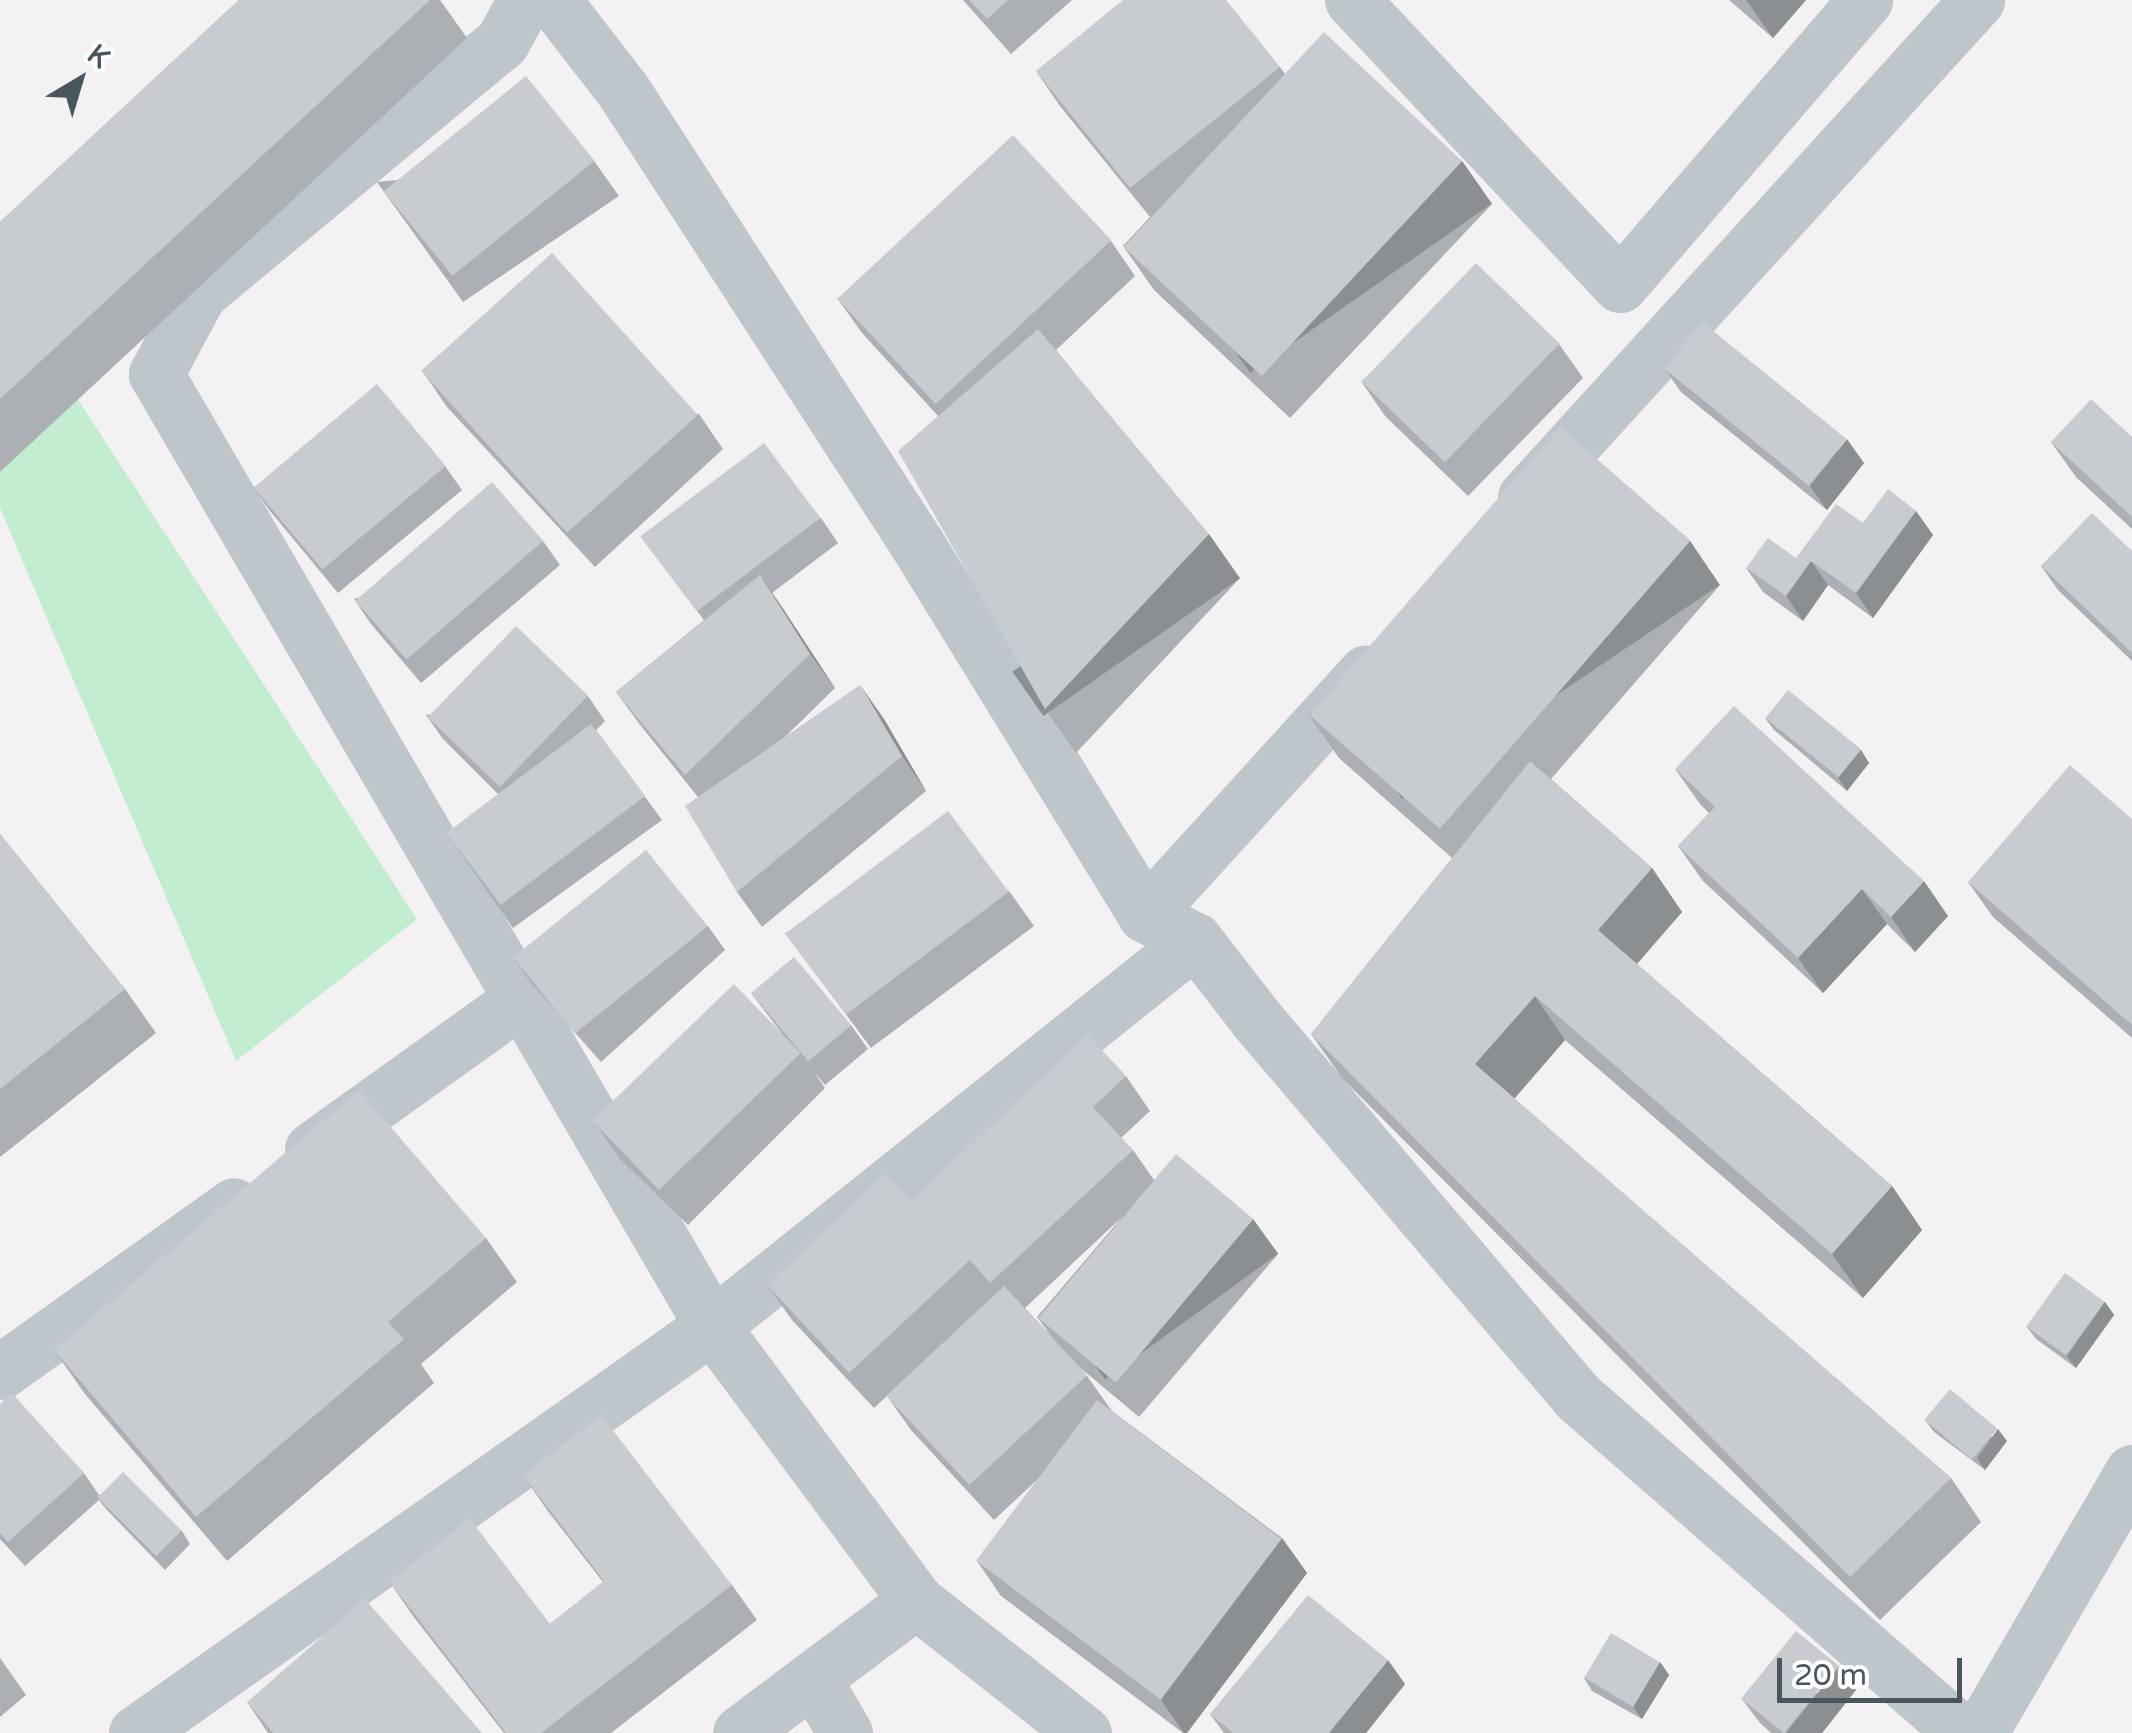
<!DOCTYPE html>
<style>
body{margin:0}
#map{position:relative;width:2132px;height:1733px;overflow:hidden;background:#f3f1f1;font-family:"Varela Round",sans-serif}
div>[style]{position:absolute}
.green>*{inset:0;background:#c3edd0}
.minor>*{height:55px;margin:-27.5px;padding:0 27.5px;transform-origin:27.5px;border-radius:27.5px;background:#bec6cc}
.wall>*{inset:0;background:#acafb3}
.shaded-wall>*{inset:0;background:#8c8f92;transform-origin:0 0}
.building>*{inset:0;background:#c8ccd0;transform-origin:0 0}
span{translate:-50% -50%;white-space:nowrap;text-align:center;line-height:1.15;-webkit-text-stroke:8px #fff;paint-order:stroke}
.north{position:absolute;left:30px;top:30px;width:100px;height:100px;-webkit-text-stroke:8px #fff;paint-order:stroke;rotate:38deg;font-size:28px;font-weight:700;line-height:40px;text-align:center;color:#4a565d}
.north::after{content:'';display:block;margin:auto;width:35px;height:45px;background:#4a565d;clip-path:polygon(50% 0,100% 100%,50% 72%,0 100%)}
.scale{position:absolute;left:1777px;top:1658px;width:185px;height:45px;box-sizing:border-box;border:5px solid #4a565d;border-top:0;padding-left:12px;font-size:30px;line-height:35px;white-space:nowrap;color:#4a565d;-webkit-text-stroke:8px #fff;paint-order:stroke}
</style>
<div id="map">
<div class="green">
<i style="clip-path:polygon(61px 374px,417px 919px,236px 1061px,0 508px,0 439px)"></i>
</div>
<div class="minor">
<i style="left:525px;top:0;width:48px;rotate:118.7deg"></i>
<i style="left:502px;top:42px;width:394px;rotate:140.3deg"></i>
<i style="left:199px;top:294px;width:91px;rotate:118.3deg"></i>
<i style="left:156px;top:374px;width:1102px;rotate:59.71deg"></i>
<i style="left:712px;top:1326px;width:342px;rotate:53.4deg"></i>
<i style="left:916px;top:1601px;width:214px;rotate:38.2deg"></i>
<i style="left:553px;top:0;width:116px;rotate:52.3deg"></i>
<i style="left:624px;top:92px;width:539px;rotate:57.05deg"></i>
<i style="left:917px;top:544px;width:435px;rotate:58.4deg"></i>
<i style="left:1145px;top:915px;width:56px;rotate:26.6deg"></i>
<i style="left:1195px;top:940px;width:101px;rotate:52.2deg"></i>
<i style="left:1257px;top:1020px;width:497px;rotate:49.6deg"></i>
<i style="left:1579px;top:1398px;width:509px;rotate:41.18deg"></i>
<i style="left:1352px;top:0;width:391px;rotate:46.8deg"></i>
<i style="left:1620px;top:285px;width:376px;rotate:-49.3deg"></i>
<i style="left:1525px;top:497px;width:672px;rotate:-47.71deg"></i>
<i style="left:1145px;top:915px;width:328px;rotate:-47.7deg"></i>
<i style="left:312px;top:1149px;width:254px;rotate:-35.6deg"></i>
<i style="left:0;top:1372px;width:287px;rotate:-35.5deg"></i>
<i style="left:813px;top:1678px;width:64px;rotate:59.8deg"></i>
<i style="left:136px;top:1733px;width:705px;rotate:-35.24deg"></i>
<i style="left:712px;top:1326px;width:618px;rotate:-38.63deg"></i>
<i style="left:740px;top:1733px;width:220px;rotate:-36.9deg"></i>
<i style="left:1980px;top:1733px;width:302px;rotate:-59.8deg"></i>
</div>
<div class="wall">
<i style="clip-path:polygon(239px 0,440px 0,467px 38px,0 472px,0 222px)"></i>
<i style="clip-path:polygon(963px 0,1072px 0,1011px 54px)"></i>
<i style="clip-path:polygon(1729px 0,1806px 0,1773px 38px)"></i>
<i style="clip-path:polygon(1280px 67px,1285px 74px,1462px 161px,1492px 204px,1290px 418px,1154px 290px,1123px 246px,1150px 217px,1060px 106px,1036px 71px)"></i>
<i style="clip-path:polygon(594px 161px,619px 196px,463px 302px,377px 182px)"></i>
<i style="clip-path:polygon(1111px 241px,1135px 276px,1056px 350px,1240px 578px,1076px 753px,1045px 709px,938px 416px,862px 333px,837px 298px)"></i>
<i style="clip-path:polygon(1559px 344px,1583px 378px,1468px 496px,1385px 416px,1361px 381px)"></i>
<i style="clip-path:polygon(1664px 368px,1864px 463px,1827px 510px,1681px 392px)"></i>
<i style="clip-path:polygon(423px 372px,699px 414px,723px 449px,595px 567px,447px 407px)"></i>
<i style="clip-path:polygon(2132px 437px,2132px 529px,2076px 477px,2051px 442px)"></i>
<i style="clip-path:polygon(445px 466px,462px 490px,338px 593px,270px 511px,253px 487px)"></i>
<i style="clip-path:polygon(1916px 511px,1933px 535px,1873px 618px,1828px 585px,1803px 621px,1763px 592px,1746px 568px,1796px 558px,1863px 523px)"></i>
<i style="clip-path:polygon(821px 518px,838px 543px,772px 593px,835px 688px,786px 736px,884px 719px,926px 791px,762px 927px,737px 892px,698px 797px,641px 726px,616px 692px,704px 620px,641px 537px)"></i>
<i style="clip-path:polygon(543px 541px,560px 565px,421px 683px,371px 624px,354px 599px)"></i>
<i style="clip-path:polygon(1690px 541px,1720px 585px,1551px 779px,1652px 868px,1682px 912px,1637px 964px,1892px 1186px,1922px 1230px,1863px 1298px,1565px 1040px,1514px 1099px,1951px 1478px,1981px 1522px,1880px 1620px,1342px 1078px,1311px 1034px,1452px 858px,1339px 758px,1308px 714px)"></i>
<i style="clip-path:polygon(2132px 551px,2132px 661px,2058px 590px,2041px 566px)"></i>
<i style="clip-path:polygon(588px 696px,605px 721px,596px 730px,662px 820px,513px 928px,450px 838px,501px 797px,443px 739px,426px 715px)"></i>
<i style="clip-path:polygon(1765px 718px,1861px 750px,1869px 763px,1847px 791px,1774px 730px)"></i>
<i style="clip-path:polygon(1675px 769px,1948px 916px,1915px 952px,1887px 924px,1823px 993px,1703px 881px,1678px 846px,1709px 813px,1700px 804px)"></i>
<i style="clip-path:polygon(2132px 819px,2132px 1038px,1993px 917px,1968px 882px)"></i>
<i style="clip-path:polygon(0 834px,125px 989px,156px 1033px,0 1157px)"></i>
<i style="clip-path:polygon(1009px 891px,1034px 926px,871px 1048px,785px 933px)"></i>
<i style="clip-path:polygon(708px 926px,725px 950px,601px 1062px,531px 983px,514px 959px)"></i>
<i style="clip-path:polygon(751px 993px,851px 1025px,868px 1049px,825px 1085px,814px 1072px,825px 1088px,688px 1225px,619px 1158px,595px 1123px,783px 1035px)"></i>
<i style="clip-path:polygon(evenodd,1126px 1076px,1150px 1111px,1121px 1138px,1133px 1150px,1154px 1180px,1253px 1219px,1278px 1254px,1139px 1417px,1078px 1366px,1087px 1376px,1112px 1411px,1282px 1538px,1307px 1573px,1187px 1733px,1183px 1733px,1001px 1596px,977px 1561px,1039px 1478px,994px 1520px,911px 1430px,887px 1396px,874px 1408px,792px 1320px,767px 1285px,1126px 1076px,1122px 1217px,1037px 1317px,1051px 1336px,1025px 1308px,1122px 1217px)"></i>
<i style="clip-path:polygon(486px 1238px,517px 1282px,421px 1364px,434px 1383px,227px 1561px,85px 1394px,54px 1350px)"></i>
<i style="clip-path:polygon(2105px 1302px,2114px 1315px,2076px 1368px,2036px 1339px,2027px 1327px)"></i>
<i style="clip-path:polygon(0 1404px,84px 1473px,99px 1495px,182px 1531px,190px 1544px,165px 1570px,106px 1509px,99px 1500px,25px 1566px,0 1539px)"></i>
<i style="clip-path:polygon(1925px 1420px,2007px 1441px,1985px 1470px,1934px 1432px)"></i>
<i style="clip-path:polygon(523px 1475px,732px 1585px,757px 1620px,611px 1733px,504px 1733px,413px 1616px,389px 1581px,550px 1624px,603px 1582px,547px 1510px)"></i>
<i style="clip-path:polygon(0 1658px,26px 1695px,0 1717px)"></i>
<i style="clip-path:polygon(1660px 1662px,1669px 1675px,1642px 1719px,1592px 1691px,1584px 1678px)"></i>
<i style="clip-path:polygon(1405px 1684px,1366px 1733px,1224px 1733px,1210px 1714px)"></i>
<i style="clip-path:polygon(1856px 1690px,1822px 1733px,1771px 1733px,1760px 1723px,1742px 1699px)"></i>
<i style="clip-path:polygon(247px 1702px,482px 1733px,268px 1733px)"></i>
</div>
<div class="shaded-wall">
<i style="clip-path:polygon(1746px 0,1806px 0,1773px 38px)"></i>
<i style="left:1462px;top:161px;width:52px;height:295px;rotate:55deg"></i>
<i style="clip-path:polygon(1847px 439px,1864px 463px,1827px 510px,1810px 486px)"></i>
<i style="clip-path:polygon(1916px 511px,1933px 535px,1873px 618px,1856px 593px)"></i>
<i style="left:1209px;top:534px;width:54px;height:240px;rotate:55deg"></i>
<i style="left:1690px;top:541px;width:53px;height:383px;rotate:56deg"></i>
<i style="clip-path:polygon(1811px 561px,1828px 585px,1803px 621px,1786px 596px)"></i>
<i style="clip-path:polygon(760px 575px,784px 610px,835px 688px,810px 654px)"></i>
<i style="clip-path:polygon(860px 685px,884px 719px,926px 791px,902px 756px)"></i>
<i style="clip-path:polygon(1861px 750px,1869px 763px,1847px 791px,1838px 778px)"></i>
<i style="clip-path:polygon(1652px 868px,1682px 912px,1628px 974px,1598px 930px)"></i>
<i style="clip-path:polygon(1924px 881px,1948px 916px,1915px 952px,1891px 917px)"></i>
<i style="clip-path:polygon(1862px 889px,1887px 924px,1823px 993px,1798px 958px)"></i>
<i style="clip-path:polygon(1535px 996px,1565px 1040px,1506px 1108px,1475px 1064px)"></i>
<i style="clip-path:polygon(1892px 1186px,1922px 1230px,1863px 1298px,1832px 1254px)"></i>
<i style="left:1253px;top:1219px;width:43px;height:214px;rotate:54deg"></i>
<i style="clip-path:polygon(2105px 1302px,2114px 1315px,2076px 1368px,2067px 1356px)"></i>
<i style="clip-path:polygon(1998px 1429px,2007px 1441px,1985px 1470px,1977px 1458px)"></i>
<i style="clip-path:polygon(1282px 1538px,1307px 1573px,1187px 1733px,1184px 1733px,1161px 1700px)"></i>
<i style="clip-path:polygon(1388px 1660px,1405px 1684px,1366px 1733px,1329px 1733px)"></i>
<i style="clip-path:polygon(1660px 1662px,1669px 1675px,1642px 1719px,1633px 1707px)"></i>
<i style="clip-path:polygon(1839px 1666px,1856px 1690px,1822px 1733px,1786px 1733px)"></i>
</div>
<div class="building">
<i style="clip-path:polygon(239px 0,430px 0,0 399px,0 222px)"></i>
<i style="clip-path:polygon(969px 0,1008px 0,987px 19px)"></i>
<i style="clip-path:polygon(1123px 0,1226px 0,1280px 67px,1130px 188px,1036px 71px)"></i>
<i style="left:1324px;top:32px;width:189px;height:294px;rotate:43deg"></i>
<i style="left:526px;top:76px;width:109px;height:183px;rotate:51deg"></i>
<i style="left:1013px;top:135px;width:144px;height:240px;rotate:47deg"></i>
<i style="left:552px;top:253px;width:218px;height:176px;rotate:48deg"></i>
<i style="left:1476px;top:263px;width:116px;height:165px;rotate:44deg"></i>
<i style="left:1702px;top:322px;width:186px;height:60px;rotate:39deg"></i>
<i style="clip-path:polygon(1038px 329px,1209px 534px,1045px 709px,898px 451px)"></i>
<i style="left:377px;top:384px;width:107px;height:161px;rotate:50deg"></i>
<i style="clip-path:polygon(2091px 399px,2132px 437px,2132px 517px,2051px 442px)"></i>
<i style="left:1560px;top:427px;width:173px;height:382px;rotate:41deg"></i>
<i style="left:764px;top:443px;width:94px;height:155px;rotate:53deg"></i>
<i style="left:492px;top:482px;width:78px;height:181px;rotate:49deg"></i>
<i style="clip-path:polygon(1888px 489px,1916px 511px,1856px 593px,1811px 561px,1786px 596px,1746px 568px,1768px 538px,1796px 558px,1836px 504px,1863px 523px)"></i>
<i style="clip-path:polygon(2092px 513px,2132px 551px,2132px 653px,2041px 566px)"></i>
<i style="clip-path:polygon(760px 575px,810px 654px,685px 775px,616px 692px)"></i>
<i style="left:516px;top:626px;width:100px;height:127px;rotate:44deg"></i>
<i style="clip-path:polygon(860px 685px,902px 756px,737px 892px,685px 806px)"></i>
<i style="left:1788px;top:690px;width:94px;height:36px;rotate:39deg"></i>
<i style="clip-path:polygon(1734px 706px,1924px 881px,1891px 917px,1862px 889px,1798px 958px,1678px 846px,1715px 807px,1675px 769px)"></i>
<i style="left:591px;top:724px;width:90px;height:181px;rotate:53deg"></i>
<i style="clip-path:polygon(1530px 761px,1652px 868px,1598px 930px,1892px 1186px,1832px 1254px,1535px 996px,1475px 1064px,1951px 1478px,1850px 1577px,1311px 1034px)"></i>
<i style="clip-path:polygon(2070px 765px,2132px 819px,2132px 1025px,1968px 882px)"></i>
<i style="left:948px;top:811px;width:101px;height:204px;rotate:53deg"></i>
<i style="clip-path:polygon(0 834px,125px 989px,0 1089px)"></i>
<i style="left:646px;top:850px;width:98px;height:171px;rotate:51deg"></i>
<i style="left:794px;top:957px;width:89px;height:56px;rotate:50deg"></i>
<i style="left:734px;top:984px;width:96px;height:197px;rotate:46deg"></i>
<i style="clip-path:polygon(1088px 1035px,1126px 1076px,1093px 1107px,1133px 1150px,990px 1283px,970px 1260px,849px 1373px,767px 1285px,885px 1174px,911px 1201px)"></i>
<i style="clip-path:polygon(359px 1090px,486px 1238px,388px 1322px,404px 1339px,196px 1517px,54px 1350px)"></i>
<i style="left:1176px;top:1154px;width:101px;height:214px;rotate:40deg"></i>
<i style="left:2065px;top:1273px;width:49px;height:66px;rotate:36deg"></i>
<i style="left:1004px;top:1286px;width:122px;height:161px;rotate:47deg"></i>
<i style="left:1950px;top:1389px;width:62px;height:40px;rotate:40deg"></i>
<i style="clip-path:polygon(12px 1393px,84px 1473px,8px 1542px,0 1533px,0 1404px)"></i>
<i style="left:1097px;top:1400px;width:231px;height:201px;rotate:37deg"></i>
<i style="clip-path:polygon(601px 1415px,732px 1585px,541px 1733px,506px 1733px,389px 1581px,470px 1519px,550px 1624px,604px 1581px,523px 1475px)"></i>
<i style="left:123px;top:1472px;width:83px;height:36px;rotate:45deg"></i>
<i style="clip-path:polygon(1308px 1595px,1388px 1660px,1329px 1733px,1233px 1733px,1210px 1714px)"></i>
<i style="clip-path:polygon(365px 1599px,482px 1733px,273px 1733px,247px 1702px)"></i>
<i style="left:1796px;top:1631px;width:55px;height:87px;rotate:39deg"></i>
<i style="left:1611px;top:1633px;width:57px;height:52px;rotate:31deg"></i>
</div>
<div class="north">K</div>
<div class="scale">20 m</div>
</div>
